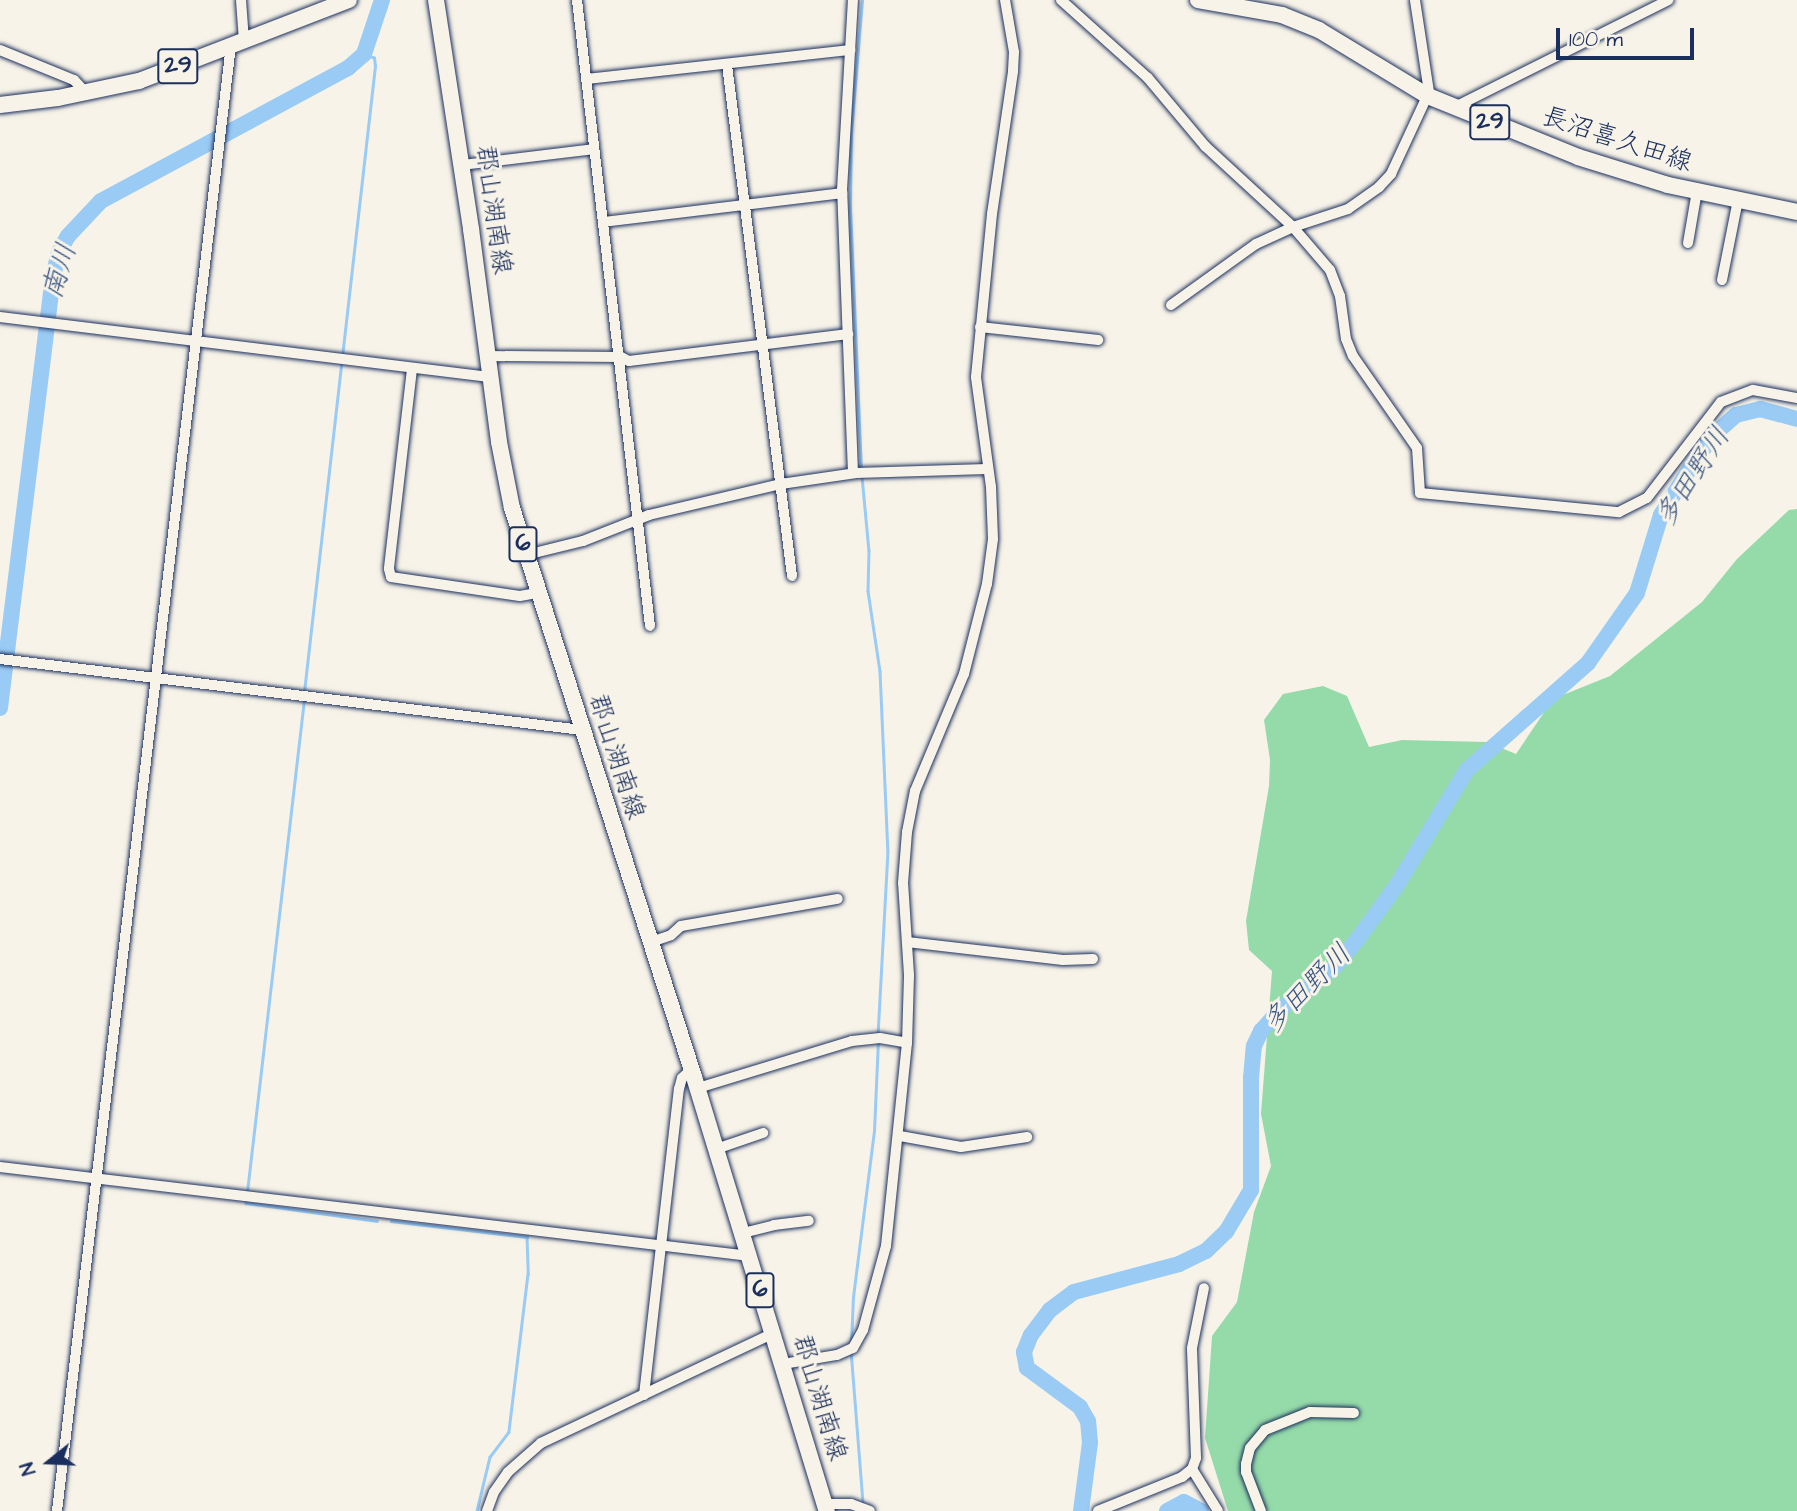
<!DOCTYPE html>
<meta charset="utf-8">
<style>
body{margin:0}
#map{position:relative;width:1797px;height:1511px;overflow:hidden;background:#f7f3e8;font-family:"Architects Daughter","Klee One",sans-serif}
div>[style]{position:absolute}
.green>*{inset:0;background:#95dba9}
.stream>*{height:2.5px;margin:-1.25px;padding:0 1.25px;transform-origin:1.25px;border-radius:1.25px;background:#99cbf5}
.river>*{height:16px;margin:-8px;padding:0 8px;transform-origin:8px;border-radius:8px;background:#99cbf5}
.roads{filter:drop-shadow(0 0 2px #1b2f5e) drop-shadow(0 0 2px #1b2f5e)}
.street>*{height:10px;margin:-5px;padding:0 5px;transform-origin:5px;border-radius:5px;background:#f7f3e8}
.primary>*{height:16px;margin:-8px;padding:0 8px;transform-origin:8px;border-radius:8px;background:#f7f3e8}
span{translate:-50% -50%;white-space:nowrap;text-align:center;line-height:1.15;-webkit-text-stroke:6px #f7f3e8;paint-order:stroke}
.shield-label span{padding:2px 5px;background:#f7f3e8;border:2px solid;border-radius:5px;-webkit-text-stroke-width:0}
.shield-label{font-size:24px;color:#1b2f5e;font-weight:700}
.street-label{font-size:26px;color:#1b2f5e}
.water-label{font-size:28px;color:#3a5684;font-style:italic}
.north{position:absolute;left:14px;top:1427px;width:70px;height:70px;-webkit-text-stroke:5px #f7f3e8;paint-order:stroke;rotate:252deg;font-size:19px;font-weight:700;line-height:28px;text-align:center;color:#1b2f5e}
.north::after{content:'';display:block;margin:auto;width:24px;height:32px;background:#1b2f5e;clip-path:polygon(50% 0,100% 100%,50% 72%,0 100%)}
.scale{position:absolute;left:1556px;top:28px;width:138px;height:32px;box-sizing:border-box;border:4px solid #1b2f5e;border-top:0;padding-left:9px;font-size:21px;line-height:24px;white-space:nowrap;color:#1b2f5e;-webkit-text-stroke:5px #f7f3e8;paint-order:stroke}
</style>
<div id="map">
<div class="green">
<i style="clip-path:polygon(1797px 509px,1797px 1511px,1228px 1511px,1205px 1438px,1212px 1336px,1237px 1302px,1254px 1212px,1271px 1166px,1261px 1114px,1272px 971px,1249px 950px,1246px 921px,1269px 786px,1270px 760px,1264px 720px,1283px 694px,1323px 686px,1347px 696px,1369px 747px,1402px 740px,1487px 742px,1516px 754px,1553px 699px,1610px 676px,1702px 602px,1737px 559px,1789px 510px)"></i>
</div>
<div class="stream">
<i style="left:861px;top:470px;width:261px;rotate:-92.4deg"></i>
<i style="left:850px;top:209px;width:77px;rotate:-89.3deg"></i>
<i style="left:851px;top:132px;width:132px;rotate:-85.2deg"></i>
<i style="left:862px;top:476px;width:75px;rotate:84.7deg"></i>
<i style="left:869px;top:551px;width:40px;rotate:91.4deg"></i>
<i style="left:868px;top:591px;width:81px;rotate:81.5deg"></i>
<i style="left:880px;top:671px;width:180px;rotate:87.5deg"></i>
<i style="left:888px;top:851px;width:184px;rotate:93.1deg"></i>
<i style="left:304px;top:692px;width:630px;rotate:-83.53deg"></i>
<i style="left:375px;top:66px;width:8px;rotate:-97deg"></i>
<i style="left:374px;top:58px;width:11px;rotate:-158deg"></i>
<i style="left:247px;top:1192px;width:497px;rotate:-83.4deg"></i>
<i style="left:246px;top:1199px;width:4px;rotate:90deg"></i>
<i style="left:246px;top:1203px;width:132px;rotate:7.8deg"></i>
<i style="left:391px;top:1221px;width:137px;rotate:6.7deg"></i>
<i style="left:527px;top:1237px;width:37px;rotate:88deg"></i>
<i style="left:528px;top:1274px;width:159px;rotate:96.9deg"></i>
<i style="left:509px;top:1432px;width:31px;rotate:127deg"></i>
<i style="left:490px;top:1457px;width:56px;rotate:103.5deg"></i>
<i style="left:851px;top:1344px;width:47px;rotate:-87.6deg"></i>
<i style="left:853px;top:1297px;width:167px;rotate:-82.8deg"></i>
<i style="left:874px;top:1131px;width:90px;rotate:-87.5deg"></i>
<i style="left:851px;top:1350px;width:154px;rotate:85.5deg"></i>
</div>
<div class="river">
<i style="left:0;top:708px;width:429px;rotate:-83deg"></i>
<i style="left:52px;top:282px;width:31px;rotate:-77deg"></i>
<i style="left:59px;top:252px;width:18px;rotate:-61deg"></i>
<i style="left:68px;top:236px;width:48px;rotate:-46.7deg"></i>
<i style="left:101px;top:201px;width:281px;rotate:-28.3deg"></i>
<i style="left:348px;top:68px;width:21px;rotate:-41deg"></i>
<i style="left:364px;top:54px;width:57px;rotate:-71.6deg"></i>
<i style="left:1081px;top:1511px;width:69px;rotate:-82.5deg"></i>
<i style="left:1090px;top:1443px;width:22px;rotate:-95deg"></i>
<i style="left:1088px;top:1421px;width:16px;rotate:-120deg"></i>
<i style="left:1080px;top:1407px;width:66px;rotate:-143.7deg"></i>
<i style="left:1027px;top:1368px;width:16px;rotate:-101deg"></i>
<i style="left:1024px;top:1352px;width:18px;rotate:-68deg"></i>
<i style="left:1031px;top:1335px;width:31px;rotate:-53deg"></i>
<i style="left:1050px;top:1310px;width:30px;rotate:-37deg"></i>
<i style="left:1074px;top:1292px;width:109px;rotate:-14.9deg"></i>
<i style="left:1179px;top:1264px;width:30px;rotate:-26deg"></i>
<i style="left:1206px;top:1251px;width:28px;rotate:-44deg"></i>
<i style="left:1226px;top:1232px;width:49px;rotate:-59.2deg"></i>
<i style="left:1251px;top:1190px;width:112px;rotate:-90deg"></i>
<i style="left:1251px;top:1078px;width:32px;rotate:-85deg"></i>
<i style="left:1254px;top:1046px;width:17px;rotate:-65deg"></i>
<i style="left:1261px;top:1031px;width:31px;rotate:-48deg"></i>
<i style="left:1282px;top:1008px;width:69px;rotate:-38.5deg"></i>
<i style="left:1336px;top:965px;width:33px;rotate:-50deg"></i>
<i style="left:1357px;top:940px;width:68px;rotate:-54deg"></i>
<i style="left:1397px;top:885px;width:135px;rotate:-58.7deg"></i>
<i style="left:1467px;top:770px;width:162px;rotate:-41.5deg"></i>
<i style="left:1588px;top:663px;width:85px;rotate:-55deg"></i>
<i style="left:1637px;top:593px;width:82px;rotate:-72.9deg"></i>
<i style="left:1661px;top:515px;width:72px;rotate:-58.1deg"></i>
<i style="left:1699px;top:454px;width:30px;rotate:-50deg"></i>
<i style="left:1718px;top:431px;width:24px;rotate:-42deg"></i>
<i style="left:1736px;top:415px;width:25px;rotate:-14deg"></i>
<i style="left:1760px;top:409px;width:38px;rotate:15deg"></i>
<i style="left:1167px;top:1511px;width:19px;rotate:-28deg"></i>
<i style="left:1184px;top:1502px;width:19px;rotate:28deg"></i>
</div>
<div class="roads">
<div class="street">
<i style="left:241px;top:0;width:41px;rotate:85.8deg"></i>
<i style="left:577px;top:0;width:630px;rotate:83.35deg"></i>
<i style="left:1061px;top:0;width:117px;rotate:41.9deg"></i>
<i style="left:1148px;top:78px;width:89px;rotate:50deg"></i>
<i style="left:1205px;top:146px;width:120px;rotate:42.6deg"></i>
<i style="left:1293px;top:227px;width:57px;rotate:49.3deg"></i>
<i style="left:1330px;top:270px;width:28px;rotate:69deg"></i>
<i style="left:1340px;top:296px;width:43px;rotate:82.1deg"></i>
<i style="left:1346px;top:339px;width:18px;rotate:68deg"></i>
<i style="left:1353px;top:356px;width:112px;rotate:55.2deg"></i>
<i style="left:1417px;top:448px;width:45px;rotate:86.2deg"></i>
<i style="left:1420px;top:493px;width:200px;rotate:5.5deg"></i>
<i style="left:1619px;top:512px;width:31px;rotate:-27deg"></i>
<i style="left:1647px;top:498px;width:121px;rotate:-52.4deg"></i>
<i style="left:1721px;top:402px;width:34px;rotate:-21deg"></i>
<i style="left:1753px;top:390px;width:45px;rotate:10.3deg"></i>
<i style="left:0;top:50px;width:80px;rotate:22.1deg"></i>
<i style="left:74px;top:80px;width:18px;rotate:47deg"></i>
<i style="left:727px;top:65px;width:515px;rotate:82.75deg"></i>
<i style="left:587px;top:79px;width:265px;rotate:-6.3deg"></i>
<i style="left:1453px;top:108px;width:241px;rotate:-26.6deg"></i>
<i style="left:462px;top:165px;width:133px;rotate:-6.9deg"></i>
<i style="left:603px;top:222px;width:241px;rotate:-6.9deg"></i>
<i style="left:1688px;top:243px;width:53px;rotate:-80.2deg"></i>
<i style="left:1722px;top:280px;width:82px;rotate:-78.7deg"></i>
<i style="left:1171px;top:305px;width:105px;rotate:-35.7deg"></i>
<i style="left:1256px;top:244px;width:41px;rotate:-24.7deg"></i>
<i style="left:1293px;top:227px;width:58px;rotate:-18.1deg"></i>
<i style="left:1348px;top:209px;width:38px;rotate:-35deg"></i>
<i style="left:1379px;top:187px;width:18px;rotate:-47deg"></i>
<i style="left:1391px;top:174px;width:90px;rotate:-65.1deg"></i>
<i style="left:1429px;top:92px;width:93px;rotate:-98.7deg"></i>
<i style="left:0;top:317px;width:495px;rotate:7deg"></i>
<i style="left:980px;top:327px;width:119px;rotate:6.3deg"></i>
<i style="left:488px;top:356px;width:133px;rotate:0.4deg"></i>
<i style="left:621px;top:357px;width:9px;rotate:27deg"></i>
<i style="left:629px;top:361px;width:221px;rotate:-7deg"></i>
<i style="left:412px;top:369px;width:201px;rotate:96.6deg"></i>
<i style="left:389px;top:569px;width:8px;rotate:76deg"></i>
<i style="left:391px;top:577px;width:130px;rotate:8.4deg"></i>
<i style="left:520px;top:596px;width:17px;rotate:-10deg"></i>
<i style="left:853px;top:473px;width:283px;rotate:-92.2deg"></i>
<i style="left:842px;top:190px;width:190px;rotate:-86.7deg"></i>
<i style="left:526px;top:555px;width:59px;rotate:-13.8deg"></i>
<i style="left:583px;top:541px;width:71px;rotate:-21.5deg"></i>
<i style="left:649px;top:515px;width:136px;rotate:-13.2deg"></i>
<i style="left:781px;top:484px;width:76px;rotate:-8.3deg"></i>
<i style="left:856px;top:473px;width:131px;rotate:-1.7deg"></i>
<i style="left:0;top:659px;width:586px;rotate:6.96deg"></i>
<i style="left:651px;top:942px;width:21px;rotate:-19deg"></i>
<i style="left:671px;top:935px;width:13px;rotate:-42deg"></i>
<i style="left:681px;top:926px;width:159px;rotate:-9.8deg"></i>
<i style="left:907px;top:942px;width:157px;rotate:6.6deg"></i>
<i style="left:1063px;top:960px;width:30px;rotate:-2deg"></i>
<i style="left:698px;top:1088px;width:161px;rotate:-17deg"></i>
<i style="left:852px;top:1041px;width:28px;rotate:-6deg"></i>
<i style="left:880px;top:1038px;width:27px;rotate:10deg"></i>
<i style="left:900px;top:1136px;width:62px;rotate:10.2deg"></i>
<i style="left:961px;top:1147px;width:67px;rotate:-8.6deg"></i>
<i style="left:716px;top:1149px;width:50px;rotate:-18.8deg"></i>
<i style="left:0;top:1167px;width:755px;rotate:6.77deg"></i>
<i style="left:743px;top:1233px;width:32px;rotate:-14deg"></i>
<i style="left:774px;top:1225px;width:35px;rotate:-7deg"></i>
<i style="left:783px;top:1364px;width:55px;rotate:-9.5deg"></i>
<i style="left:837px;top:1355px;width:17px;rotate:-24deg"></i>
<i style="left:853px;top:1348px;width:21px;rotate:-61deg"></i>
<i style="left:863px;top:1330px;width:87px;rotate:-74.7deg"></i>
<i style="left:886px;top:1246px;width:204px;rotate:-84.1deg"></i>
<i style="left:907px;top:1043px;width:68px;rotate:-88.3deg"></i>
<i style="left:909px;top:975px;width:92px;rotate:-93.7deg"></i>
<i style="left:903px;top:883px;width:51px;rotate:-85.5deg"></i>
<i style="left:907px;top:832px;width:42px;rotate:-79deg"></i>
<i style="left:915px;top:791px;width:127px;rotate:-67.3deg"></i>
<i style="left:964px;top:674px;width:93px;rotate:-75.7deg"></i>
<i style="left:987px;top:584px;width:45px;rotate:-82.4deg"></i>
<i style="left:993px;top:539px;width:52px;rotate:-92.2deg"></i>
<i style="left:991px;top:487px;width:111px;rotate:-97.8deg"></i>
<i style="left:976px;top:377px;width:164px;rotate:-84.4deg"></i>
<i style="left:992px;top:214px;width:145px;rotate:-81.6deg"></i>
<i style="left:1013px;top:71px;width:19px;rotate:-87deg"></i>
<i style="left:1014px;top:52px;width:53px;rotate:-99.8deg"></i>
<i style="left:644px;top:1395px;width:308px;rotate:-83.5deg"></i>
<i style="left:679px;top:1089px;width:11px;rotate:-75deg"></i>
<i style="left:682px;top:1078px;width:13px;rotate:-42deg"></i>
<i style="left:1192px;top:1469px;width:49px;rotate:58.2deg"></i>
<i style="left:825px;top:1504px;width:26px"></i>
<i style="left:851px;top:1504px;width:20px;rotate:20deg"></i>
<i style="left:57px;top:1511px;width:1476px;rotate:-83.23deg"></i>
<i style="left:487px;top:1511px;width:20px;rotate:-70deg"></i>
<i style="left:494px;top:1492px;width:24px;rotate:-55deg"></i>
<i style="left:508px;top:1472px;width:44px;rotate:-41.3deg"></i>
<i style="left:541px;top:1443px;width:258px;rotate:-25.3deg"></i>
<i style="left:1098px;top:1511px;width:91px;rotate:-22deg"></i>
<i style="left:1182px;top:1477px;width:13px;rotate:-39deg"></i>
<i style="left:1192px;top:1469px;width:12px;rotate:-70deg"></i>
<i style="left:1196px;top:1458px;width:110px;rotate:-92.1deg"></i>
<i style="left:1192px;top:1348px;width:61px;rotate:-78.7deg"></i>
<i style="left:1261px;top:1511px;width:42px;rotate:-111deg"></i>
<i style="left:1246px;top:1472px;width:8px;rotate:-90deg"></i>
<i style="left:1246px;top:1464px;width:16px;rotate:-76deg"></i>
<i style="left:1250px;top:1448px;width:23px;rotate:-50deg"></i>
<i style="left:1265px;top:1430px;width:48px;rotate:-21.8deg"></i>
<i style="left:1310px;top:1412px;width:44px;rotate:1.3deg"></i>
</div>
<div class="primary">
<i style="left:436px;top:0;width:232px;rotate:81.3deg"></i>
<i style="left:471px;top:229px;width:215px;rotate:82.5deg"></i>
<i style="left:499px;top:442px;width:67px;rotate:78.9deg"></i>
<i style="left:512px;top:508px;width:597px;rotate:72.26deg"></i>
<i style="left:694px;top:1077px;width:454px;rotate:73deg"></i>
<i style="left:1198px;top:0;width:85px;rotate:10.1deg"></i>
<i style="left:1282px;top:15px;width:40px;rotate:22deg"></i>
<i style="left:1319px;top:30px;width:127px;rotate:31.2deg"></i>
<i style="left:1428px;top:96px;width:162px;rotate:22.1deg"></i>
<i style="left:1578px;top:157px;width:94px;rotate:17.3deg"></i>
<i style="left:1668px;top:185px;width:132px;rotate:11.8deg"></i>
<i style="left:0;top:105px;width:58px;rotate:-6.9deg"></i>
<i style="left:58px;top:98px;width:83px;rotate:-11.9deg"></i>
<i style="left:139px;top:81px;width:225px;rotate:-21.1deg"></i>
</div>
</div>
<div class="shield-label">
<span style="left:178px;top:66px">29</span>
<span style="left:1490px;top:122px">29</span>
<span style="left:523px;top:544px">6</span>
<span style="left:760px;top:1290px">6</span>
</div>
<div class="street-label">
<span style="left:1617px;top:140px;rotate:18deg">長沼喜久田線</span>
<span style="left:493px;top:210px;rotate:82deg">郡山湖南線</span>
<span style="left:616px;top:757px;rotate:72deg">郡山湖南線</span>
<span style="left:819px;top:1398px;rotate:73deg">郡山湖南線</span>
</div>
<div class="water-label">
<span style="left:60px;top:271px;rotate:-73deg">南川</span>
<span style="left:1693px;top:477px;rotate:-57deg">多田野川</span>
<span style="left:1307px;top:989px;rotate:-45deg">多田野川</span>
</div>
<div class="north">N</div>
<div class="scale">100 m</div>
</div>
